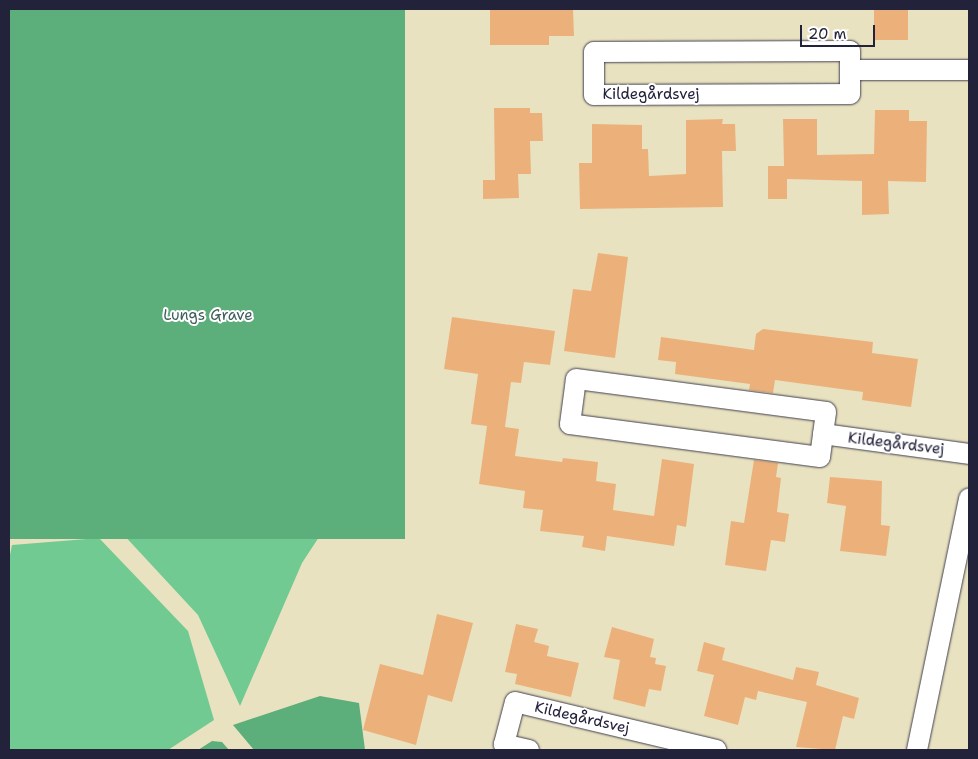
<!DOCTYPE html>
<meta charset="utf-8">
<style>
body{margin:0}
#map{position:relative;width:978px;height:759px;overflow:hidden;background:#e9e2c0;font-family:"Shantell Sans",sans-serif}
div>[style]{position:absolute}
.green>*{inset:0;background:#71ca91}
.forest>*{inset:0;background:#5cae7b;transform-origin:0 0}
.building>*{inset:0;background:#ecb17b;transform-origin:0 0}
.roads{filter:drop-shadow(0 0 1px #403f4f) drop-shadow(0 0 1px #403f4f)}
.minor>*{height:20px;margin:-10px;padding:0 10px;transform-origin:10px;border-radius:10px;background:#fff}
span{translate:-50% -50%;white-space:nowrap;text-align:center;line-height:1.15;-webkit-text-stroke:4px #fff;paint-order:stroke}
.street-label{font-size:15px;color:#22223b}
.park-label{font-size:15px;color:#3e5d59}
.frame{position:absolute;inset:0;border:10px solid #22223b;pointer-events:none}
.scale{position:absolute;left:800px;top:25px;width:75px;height:22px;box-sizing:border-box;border:2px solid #22223b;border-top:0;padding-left:6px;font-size:15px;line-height:18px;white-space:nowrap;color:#22223b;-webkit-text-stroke:4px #fff;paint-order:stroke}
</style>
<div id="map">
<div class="green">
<i style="clip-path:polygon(336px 511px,302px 563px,240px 706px,198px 615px,121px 532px)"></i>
<i style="clip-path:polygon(99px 538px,188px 631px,214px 720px,168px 750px,9px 750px,9px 560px,12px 545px)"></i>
</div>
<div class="forest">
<i style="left:9px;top:9px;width:396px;height:530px"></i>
<i style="clip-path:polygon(320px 696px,359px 703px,365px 750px,254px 750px,233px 725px)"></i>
<i style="clip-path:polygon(212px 741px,222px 742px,229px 750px,198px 750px)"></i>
</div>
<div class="building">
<i style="clip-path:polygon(573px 9px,574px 36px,549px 36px,549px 45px,490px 45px,490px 10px)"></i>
<i style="left:874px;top:9px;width:34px;height:31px"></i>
<i style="clip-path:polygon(494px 108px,530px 108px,530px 113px,542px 113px,543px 141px,530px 141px,531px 174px,518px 174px,519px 198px,483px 199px,483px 180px,495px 180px)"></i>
<i style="clip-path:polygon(875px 110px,909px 110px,909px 121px,927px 121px,926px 182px,888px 181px,889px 214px,862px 215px,862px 181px,787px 179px,787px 199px,768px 199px,768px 166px,784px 166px,783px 119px,817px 119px,817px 155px,874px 154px)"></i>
<i style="clip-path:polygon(723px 119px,722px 124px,735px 124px,736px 151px,722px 151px,723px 207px,580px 209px,579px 163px,592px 163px,592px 124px,642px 125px,642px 149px,648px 149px,649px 176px,686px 174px,686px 120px)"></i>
<i style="clip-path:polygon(598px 253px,628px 257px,615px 358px,564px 351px,573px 289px,591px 291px)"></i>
<i style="clip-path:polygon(452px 317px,555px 331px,550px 365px,524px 362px,521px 383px,511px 382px,505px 427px,519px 429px,515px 456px,562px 462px,563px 458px,598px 462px,596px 481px,616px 484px,613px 510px,654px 516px,662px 459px,694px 464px,686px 527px,677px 525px,674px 546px,607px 536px,605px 551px,582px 547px,584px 536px,540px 531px,543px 510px,523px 508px,525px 491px,479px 484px,487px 426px,471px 424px,478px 374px,444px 369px)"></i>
<i style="clip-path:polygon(763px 329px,873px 342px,872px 353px,918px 359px,911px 407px,862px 400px,863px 392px,775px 380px,773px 393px,749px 390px,750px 384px,675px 374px,676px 362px,658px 360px,661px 337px,754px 350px,756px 334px)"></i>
<i style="clip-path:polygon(754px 460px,778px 463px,776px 477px,781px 478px,777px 512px,789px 514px,785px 542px,771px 540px,766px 571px,725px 565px,731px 521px,744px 523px)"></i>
<i style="clip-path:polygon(830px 477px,882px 481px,881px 525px,890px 526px,886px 556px,840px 551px,846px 506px,827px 503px)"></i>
<i style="clip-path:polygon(437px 614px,473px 623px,452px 702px,428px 695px,416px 745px,363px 730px,380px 664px,423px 675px)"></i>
<i style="clip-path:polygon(516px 624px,538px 629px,534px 642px,549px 646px,547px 656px,579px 663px,571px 697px,515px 684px,517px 674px,505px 672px)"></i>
<i style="clip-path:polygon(612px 627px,654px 639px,650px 657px,656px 658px,655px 664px,666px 666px,661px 691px,649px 689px,645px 707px,613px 699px,620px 660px,604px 657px)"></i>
<i style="clip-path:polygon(704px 642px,725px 648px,722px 660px,793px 680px,796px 667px,819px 672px,816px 685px,859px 698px,854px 719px,843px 716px,835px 750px,796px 747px,807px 702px,758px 691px,756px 700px,745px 697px,738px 725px,704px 716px,714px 675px,697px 671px)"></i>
</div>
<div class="roads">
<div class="minor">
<i style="left:850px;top:51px;width:43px;rotate:90deg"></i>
<i style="left:850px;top:94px;width:256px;rotate:179.8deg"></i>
<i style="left:594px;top:95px;width:43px;rotate:-90deg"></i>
<i style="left:594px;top:52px;width:256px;rotate:-0.2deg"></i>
<i style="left:850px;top:70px;width:119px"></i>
<i style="left:576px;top:379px;width:252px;rotate:7.5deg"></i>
<i style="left:826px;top:412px;width:45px;rotate:97.6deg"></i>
<i style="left:820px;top:457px;width:252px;rotate:-172.5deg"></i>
<i style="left:570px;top:424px;width:45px;rotate:-82.4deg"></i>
<i style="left:823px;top:434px;width:147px;rotate:7.8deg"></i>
<i style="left:529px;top:750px;width:26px;rotate:-167deg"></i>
<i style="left:504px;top:744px;width:43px;rotate:-75.3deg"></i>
<i style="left:515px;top:702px;width:207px;rotate:13.4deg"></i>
<i style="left:917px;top:750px;width:257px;rotate:-78.3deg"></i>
</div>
</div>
<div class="street-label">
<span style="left:651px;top:95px">Kildegårdsvej</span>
<span style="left:896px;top:444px;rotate:7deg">Kildegårdsvej</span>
<span style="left:582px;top:718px;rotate:13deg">Kildegårdsvej</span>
</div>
<div class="park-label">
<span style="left:208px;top:316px">Lungs Grave</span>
</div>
<div class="frame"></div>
<div class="scale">20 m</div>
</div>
